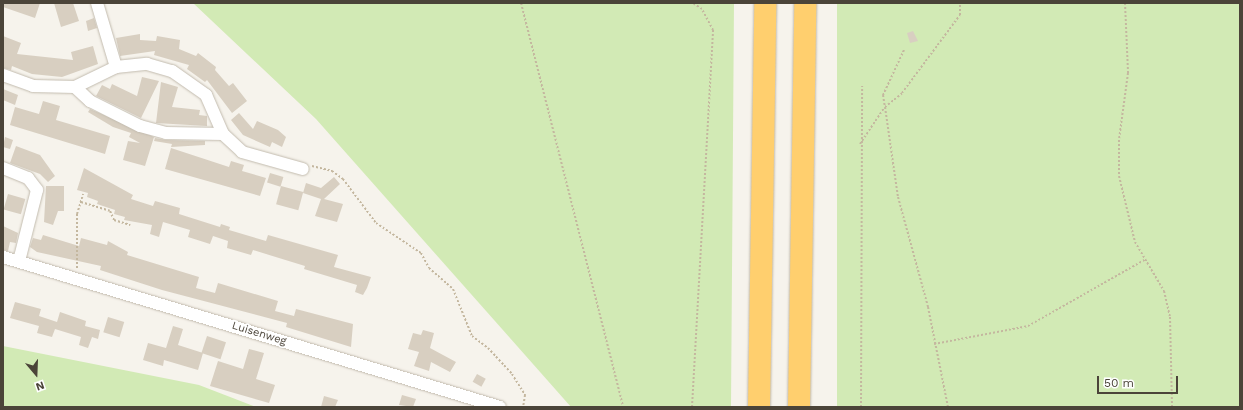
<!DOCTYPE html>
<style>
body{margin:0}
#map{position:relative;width:1243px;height:410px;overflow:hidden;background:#f6f3ec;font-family:"Work Sans",sans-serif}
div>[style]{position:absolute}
.green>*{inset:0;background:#d2eab5;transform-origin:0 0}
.building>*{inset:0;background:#d8cfc1;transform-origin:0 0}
.path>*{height:2px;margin-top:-1px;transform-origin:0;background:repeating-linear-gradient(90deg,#c4b79f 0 2px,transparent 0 4px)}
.roads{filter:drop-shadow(0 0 1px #c2bbae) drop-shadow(0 0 1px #c2bbae)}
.minor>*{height:12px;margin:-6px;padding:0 6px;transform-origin:6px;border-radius:6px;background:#fff}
.motorway>*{height:22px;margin:-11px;padding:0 11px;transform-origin:11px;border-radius:11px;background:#ffcf6e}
span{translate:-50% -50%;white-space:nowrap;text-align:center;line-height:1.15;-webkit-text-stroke:3.5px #fff;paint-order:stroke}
.street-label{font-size:11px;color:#4b4439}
.frame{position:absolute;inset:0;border:4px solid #4b4439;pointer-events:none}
.north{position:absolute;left:16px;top:354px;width:40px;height:40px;-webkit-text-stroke:3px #fff;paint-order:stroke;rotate:161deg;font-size:11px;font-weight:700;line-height:16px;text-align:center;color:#4b4439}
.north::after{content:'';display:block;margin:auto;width:14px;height:18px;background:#4b4439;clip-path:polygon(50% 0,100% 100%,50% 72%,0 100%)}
.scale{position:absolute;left:1097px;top:376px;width:81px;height:18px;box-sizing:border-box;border:2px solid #4b4439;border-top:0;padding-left:5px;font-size:12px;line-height:14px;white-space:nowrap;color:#4b4439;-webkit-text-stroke:3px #fff;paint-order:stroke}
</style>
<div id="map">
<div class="green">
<i style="clip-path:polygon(193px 3px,734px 3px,731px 407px,571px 407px,316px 119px)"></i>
<i style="left:837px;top:3px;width:403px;height:404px"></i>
<i style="clip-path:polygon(3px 346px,199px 385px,256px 407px,3px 407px)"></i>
</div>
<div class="building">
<i style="clip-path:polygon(3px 3px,40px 3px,35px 18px,3px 7px)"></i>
<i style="clip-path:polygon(54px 3px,73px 3px,79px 21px,61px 27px)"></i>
<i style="clip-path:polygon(94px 18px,97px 28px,88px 31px,86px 21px)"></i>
<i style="clip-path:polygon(913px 31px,918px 41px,910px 43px,907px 33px)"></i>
<i style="clip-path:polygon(140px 34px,140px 40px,156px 41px,157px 36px,180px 40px,179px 49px,196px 56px,198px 53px,216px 67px,215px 70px,229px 86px,233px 83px,247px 101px,232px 113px,207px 80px,205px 82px,187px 69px,189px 65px,154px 55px,155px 51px,120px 56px,116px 38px)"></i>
<i style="clip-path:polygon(3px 36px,21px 43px,17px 54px,73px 60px,71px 52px,93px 46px,98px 64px,62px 77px,32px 74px,12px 66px,11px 70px,3px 68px)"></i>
<i style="clip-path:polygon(142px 77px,159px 81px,141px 118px,96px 96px,102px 85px,110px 89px,112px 84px,137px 96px)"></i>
<i style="clip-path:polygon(161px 82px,178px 87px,172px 107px,200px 110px,199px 115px,207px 116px,207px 126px,156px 123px)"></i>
<i style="clip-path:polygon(3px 89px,18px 95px,15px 105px,3px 100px)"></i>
<i style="clip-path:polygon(43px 101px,60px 106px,56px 120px,110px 136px,105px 154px,10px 125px,15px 107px,39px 114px)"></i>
<i style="clip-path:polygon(90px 109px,154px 137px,145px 166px,123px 160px,128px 141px,140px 143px,129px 137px,131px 133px,113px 127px,88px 112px)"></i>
<i style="clip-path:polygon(239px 113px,253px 129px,257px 121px,278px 130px,286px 137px,282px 147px,272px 142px,270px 147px,243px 135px,231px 120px)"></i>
<i style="clip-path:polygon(5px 137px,13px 140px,10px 149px,3px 147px)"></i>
<i style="clip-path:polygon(155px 138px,166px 140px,205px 141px,205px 145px,171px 147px,172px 144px,154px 141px)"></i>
<i style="clip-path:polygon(16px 146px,40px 155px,55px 176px,48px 182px,40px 174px,10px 163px)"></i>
<i style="clip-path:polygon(171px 148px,229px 167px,231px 161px,244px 165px,242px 171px,266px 178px,260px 196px,165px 169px)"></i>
<i style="clip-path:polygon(84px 168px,133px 195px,131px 199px,153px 206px,155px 201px,180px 208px,179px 214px,220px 227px,221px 224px,230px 227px,229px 230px,266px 241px,268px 235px,338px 255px,334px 267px,371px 277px,367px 288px,363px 295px,355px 292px,357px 285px,304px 269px,305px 266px,253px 250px,251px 255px,227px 248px,228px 241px,213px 236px,210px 244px,188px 237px,190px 230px,163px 222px,159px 237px,150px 234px,152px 225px,124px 220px,125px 217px,114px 214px,115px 210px,97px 204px,98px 201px,87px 197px,88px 193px,77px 190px)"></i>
<i style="left:270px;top:173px;width:14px;height:10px;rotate:17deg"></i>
<i style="clip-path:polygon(334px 177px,340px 184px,324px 199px,343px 204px,337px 222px,315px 216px,321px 199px,303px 193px,306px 183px,321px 188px)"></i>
<i style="clip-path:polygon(46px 186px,64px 186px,64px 211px,58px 211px,53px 225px,44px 222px)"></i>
<i style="left:281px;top:186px;width:23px;height:19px;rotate:15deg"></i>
<i style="left:8px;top:194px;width:18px;height:16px;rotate:16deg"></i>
<i style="clip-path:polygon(3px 226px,18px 233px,16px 243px,10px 242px,8px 251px,3px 250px)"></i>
<i style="clip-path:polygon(43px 235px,79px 246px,81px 238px,107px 245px,108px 241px,128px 252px,127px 255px,199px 277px,196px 288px,215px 293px,218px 283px,278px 301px,275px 311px,294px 316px,296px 309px,353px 324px,351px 347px,286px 327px,287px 323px,162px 290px,100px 270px,101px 266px,37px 252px,30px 247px,33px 238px,41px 240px)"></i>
<i style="clip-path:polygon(15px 302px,41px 309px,39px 316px,57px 322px,60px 312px,86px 321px,85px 326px,100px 330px,98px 339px,92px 337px,88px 348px,79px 345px,81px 337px,55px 329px,52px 337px,37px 333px,39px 326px,10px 318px)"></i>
<i style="left:108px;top:317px;width:17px;height:16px;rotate:17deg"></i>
<i style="clip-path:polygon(173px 326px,183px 329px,178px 345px,203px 353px,198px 370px,164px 360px,163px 366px,143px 360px,148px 343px,166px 348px)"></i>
<i style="clip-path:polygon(423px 330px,434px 333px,430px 348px,456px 362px,450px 372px,431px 362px,429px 371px,414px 366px,419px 352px,408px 349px,413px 333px,421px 335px)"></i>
<i style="left:207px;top:336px;width:20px;height:18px;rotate:18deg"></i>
<i style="clip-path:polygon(249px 349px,264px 353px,256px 379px,275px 385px,269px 403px,210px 386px,218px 361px,243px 369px)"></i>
<i style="left:477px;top:374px;width:10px;height:9px;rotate:29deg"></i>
<i style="clip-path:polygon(402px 395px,416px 399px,413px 407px,399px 405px)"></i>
<i style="clip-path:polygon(324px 396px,338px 400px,335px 407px,321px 407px)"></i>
</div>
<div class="path">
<i style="left:521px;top:3px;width:417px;rotate:75.8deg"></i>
<i style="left:1125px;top:3px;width:70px;rotate:87.5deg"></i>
<i style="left:1128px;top:73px;width:68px;rotate:97.7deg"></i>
<i style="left:1119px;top:140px;width:36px;rotate:90deg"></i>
<i style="left:1119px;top:176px;width:68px;rotate:76.4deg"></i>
<i style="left:1135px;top:242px;width:57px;rotate:59.4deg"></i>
<i style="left:1164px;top:291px;width:27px;rotate:77deg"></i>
<i style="left:1170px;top:317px;width:90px;rotate:88.7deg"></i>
<i style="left:904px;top:50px;width:50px;rotate:115deg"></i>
<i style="left:883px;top:95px;width:12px;rotate:81deg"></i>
<i style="left:885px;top:107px;width:22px;rotate:-39deg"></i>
<i style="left:902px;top:93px;width:97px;rotate:-53.4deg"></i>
<i style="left:960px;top:15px;width:12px;rotate:-90deg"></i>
<i style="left:885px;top:107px;width:91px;rotate:81.8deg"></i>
<i style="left:898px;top:197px;width:114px;rotate:74.7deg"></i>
<i style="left:928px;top:307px;width:102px;rotate:78.7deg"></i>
<i style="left:860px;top:144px;width:43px;rotate:-56.3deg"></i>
<i style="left:312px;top:166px;width:21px;rotate:14deg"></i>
<i style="left:332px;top:171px;width:14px;rotate:36deg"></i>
<i style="left:343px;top:179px;width:55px;rotate:53.1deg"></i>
<i style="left:376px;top:223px;width:54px;rotate:33.7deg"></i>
<i style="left:421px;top:253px;width:17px;rotate:62deg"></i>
<i style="left:429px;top:268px;width:32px;rotate:41deg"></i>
<i style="left:453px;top:289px;width:51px;rotate:68deg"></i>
<i style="left:472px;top:336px;width:20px;rotate:37deg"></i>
<i style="left:488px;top:348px;width:35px;rotate:47deg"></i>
<i style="left:512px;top:374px;width:25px;rotate:58deg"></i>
<i style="left:525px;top:395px;width:12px;rotate:99deg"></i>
<i style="left:81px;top:202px;width:30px;rotate:17deg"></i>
<i style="left:110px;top:211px;width:10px;rotate:66deg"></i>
<i style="left:114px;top:220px;width:17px;rotate:17deg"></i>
<i style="left:77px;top:268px;width:54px;rotate:-90deg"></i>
<i style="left:77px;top:214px;width:21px;rotate:-73deg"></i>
<i style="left:934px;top:344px;width:96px;rotate:-10.8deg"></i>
<i style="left:1028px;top:326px;width:136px;rotate:-29.6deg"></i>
<i style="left:692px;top:407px;width:378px;rotate:-86.8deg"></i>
<i style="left:713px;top:30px;width:24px;rotate:-118deg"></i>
<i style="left:702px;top:9px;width:11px;rotate:-146deg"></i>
<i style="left:861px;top:407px;width:321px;rotate:-89.8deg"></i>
</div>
<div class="roads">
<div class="minor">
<i style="left:97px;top:3px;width:67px;rotate:73.5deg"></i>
<i style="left:3px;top:75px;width:32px;rotate:20deg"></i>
<i style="left:33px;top:86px;width:42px;rotate:1.4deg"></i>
<i style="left:75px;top:87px;width:46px;rotate:-26deg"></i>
<i style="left:116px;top:67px;width:31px;rotate:-6deg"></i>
<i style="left:147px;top:64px;width:26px;rotate:16deg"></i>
<i style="left:172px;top:71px;width:42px;rotate:35.2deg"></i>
<i style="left:206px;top:95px;width:43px;rotate:66.4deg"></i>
<i style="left:223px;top:134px;width:26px;rotate:43deg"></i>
<i style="left:242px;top:152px;width:63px;rotate:15.6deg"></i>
<i style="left:75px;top:87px;width:21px;rotate:43deg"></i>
<i style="left:90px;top:101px;width:56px;rotate:26.6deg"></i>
<i style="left:140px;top:126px;width:27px;rotate:15deg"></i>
<i style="left:166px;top:133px;width:57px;rotate:1deg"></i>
<i style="left:3px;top:168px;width:27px;rotate:22deg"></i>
<i style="left:28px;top:178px;width:15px;rotate:53deg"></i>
<i style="left:37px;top:190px;width:73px;rotate:104.2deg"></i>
<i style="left:3px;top:257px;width:519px;rotate:16.79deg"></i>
</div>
<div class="motorway">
<i style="left:759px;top:407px;width:404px;rotate:-89.1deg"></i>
<i style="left:799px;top:407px;width:404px;rotate:-89.1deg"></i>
</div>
</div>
<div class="street-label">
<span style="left:259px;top:334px;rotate:17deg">Luisenweg</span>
</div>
<div class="frame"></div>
<div class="north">N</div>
<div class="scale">50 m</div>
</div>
